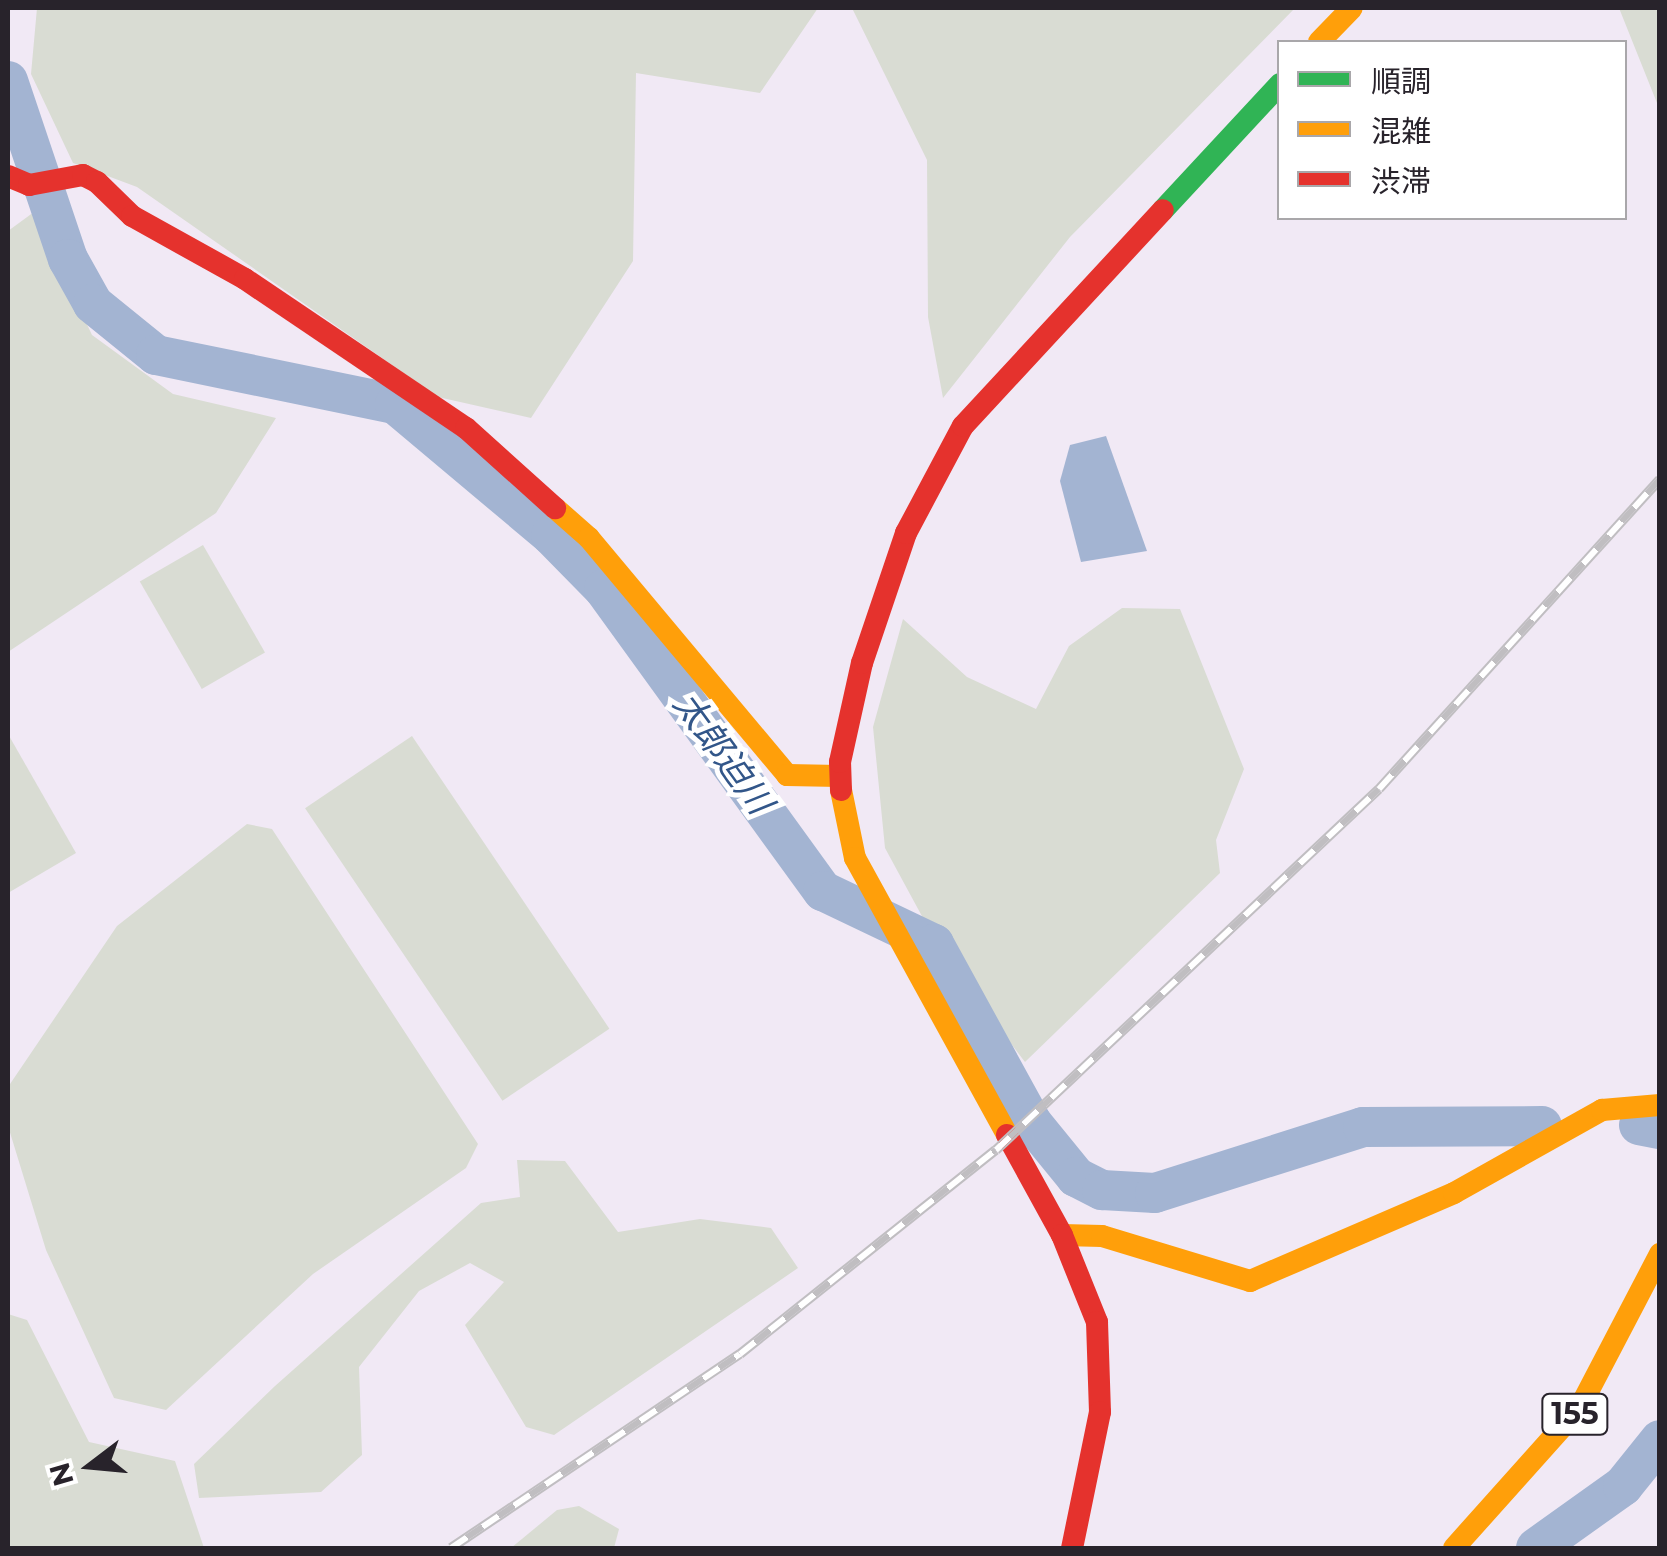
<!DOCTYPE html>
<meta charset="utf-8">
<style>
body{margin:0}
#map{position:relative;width:1667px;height:1556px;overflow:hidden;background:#f1e9f5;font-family:Montserrat,"Noto Sans JP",sans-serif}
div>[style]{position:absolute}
.green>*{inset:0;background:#d9dcd3;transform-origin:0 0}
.water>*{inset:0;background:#a3b4d2}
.river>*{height:40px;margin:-20px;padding:0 20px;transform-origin:20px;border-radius:20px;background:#a3b4d2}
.fast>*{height:22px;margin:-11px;padding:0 11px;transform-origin:11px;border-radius:11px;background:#30b455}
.slow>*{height:22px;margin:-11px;padding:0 11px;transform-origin:11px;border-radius:11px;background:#ff9f0a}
.jam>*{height:22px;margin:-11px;padding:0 11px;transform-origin:11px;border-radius:11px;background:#e5322d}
.rail>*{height:10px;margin-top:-5px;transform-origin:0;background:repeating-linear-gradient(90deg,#fff 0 19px,#c0bec1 0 38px);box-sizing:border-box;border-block:2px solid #c0bec1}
span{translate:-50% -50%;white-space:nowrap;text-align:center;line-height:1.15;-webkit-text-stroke:10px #fff;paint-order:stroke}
.shield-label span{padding:2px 8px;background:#fff;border:2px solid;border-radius:8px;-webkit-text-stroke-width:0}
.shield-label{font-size:30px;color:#28232b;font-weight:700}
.water-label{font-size:35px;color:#325689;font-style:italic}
.frame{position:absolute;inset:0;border:10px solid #28232b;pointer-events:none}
.legend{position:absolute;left:1277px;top:40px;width:350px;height:180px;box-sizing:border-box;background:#fff;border:2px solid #a9a7aa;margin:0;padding:12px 18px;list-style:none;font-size:30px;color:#28232b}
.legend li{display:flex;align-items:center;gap:20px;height:50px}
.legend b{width:50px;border:2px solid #a9a7aa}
.north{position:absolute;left:40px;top:1416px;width:100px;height:100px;-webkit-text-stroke:8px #fff;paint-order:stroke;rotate:254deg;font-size:28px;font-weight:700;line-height:40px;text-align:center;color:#28232b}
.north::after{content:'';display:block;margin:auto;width:35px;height:45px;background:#28232b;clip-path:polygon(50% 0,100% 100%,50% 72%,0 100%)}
</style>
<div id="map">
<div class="green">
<i style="clip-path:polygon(37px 8px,818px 8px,760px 93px,636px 73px,633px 261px,531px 418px,438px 397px,137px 187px,73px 163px,31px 74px)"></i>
<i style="clip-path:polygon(852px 8px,1295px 8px,1070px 237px,943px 398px,928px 317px,927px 160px)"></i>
<i style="clip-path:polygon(1619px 8px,1659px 8px,1659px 108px)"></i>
<i style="clip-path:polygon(34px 212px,92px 335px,173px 394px,276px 418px,216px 513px,8px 652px,8px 231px)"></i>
<i style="left:203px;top:545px;width:124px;height:73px;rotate:60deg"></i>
<i style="clip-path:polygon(1122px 608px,1180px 609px,1244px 769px,1216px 840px,1220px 873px,1025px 1062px,943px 955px,885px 848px,873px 727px,903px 619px,967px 677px,1036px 709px,1069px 646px)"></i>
<i style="clip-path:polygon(8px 734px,76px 853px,8px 893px)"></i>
<i style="left:412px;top:736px;width:353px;height:129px;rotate:56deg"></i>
<i style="clip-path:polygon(247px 824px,272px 829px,478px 1144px,466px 1168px,313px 1274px,166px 1410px,114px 1398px,46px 1250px,8px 1126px,8px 1087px,117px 926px)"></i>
<i style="clip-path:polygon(517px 1160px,565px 1161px,618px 1232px,700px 1219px,771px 1228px,798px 1268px,554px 1435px,526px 1427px,465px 1325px,504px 1282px,470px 1263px,419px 1291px,359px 1367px,362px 1455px,321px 1492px,199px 1498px,194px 1464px,275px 1386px,481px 1203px,520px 1197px)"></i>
<i style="clip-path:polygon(8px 1314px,27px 1320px,89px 1442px,175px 1461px,204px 1548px,8px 1548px)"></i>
<i style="clip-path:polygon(579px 1506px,619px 1529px,614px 1548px,511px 1548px,557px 1510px)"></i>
</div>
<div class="water">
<i style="clip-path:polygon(1106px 436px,1147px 551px,1081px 562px,1060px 481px,1070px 445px)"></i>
</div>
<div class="river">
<i style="left:8px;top:81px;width:188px;rotate:71.4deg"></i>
<i style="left:68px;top:259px;width:51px;rotate:60.9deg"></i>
<i style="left:93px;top:304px;width:81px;rotate:39deg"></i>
<i style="left:156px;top:355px;width:244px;rotate:11.6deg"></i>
<i style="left:395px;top:404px;width:204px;rotate:40deg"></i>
<i style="left:551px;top:535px;width:76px;rotate:45.5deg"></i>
<i style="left:604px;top:589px;width:373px;rotate:54.1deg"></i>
<i style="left:823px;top:891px;width:123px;rotate:25.5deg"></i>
<i style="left:934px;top:944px;width:204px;rotate:61.3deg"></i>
<i style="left:1032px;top:1123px;width:70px;rotate:50.8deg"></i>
<i style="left:1076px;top:1177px;width:29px;rotate:27deg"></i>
<i style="left:1102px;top:1190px;width:53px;rotate:3.2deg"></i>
<i style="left:1155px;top:1193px;width:218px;rotate:-17.6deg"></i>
<i style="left:1363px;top:1127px;width:179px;rotate:-0.3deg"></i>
<i style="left:1639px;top:1125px;width:21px;rotate:11deg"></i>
<i style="left:1536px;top:1548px;width:107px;rotate:-35.5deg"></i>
<i style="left:1623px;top:1486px;width:59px;rotate:-51.2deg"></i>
</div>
<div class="fast">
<i style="left:1163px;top:210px;width:172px;rotate:-47.1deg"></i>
</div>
<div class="slow">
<i style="left:1319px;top:42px;width:47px;rotate:-45.9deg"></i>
<i style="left:555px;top:508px;width:45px;rotate:41.4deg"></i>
<i style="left:589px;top:538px;width:309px;rotate:50.1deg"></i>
<i style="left:787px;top:775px;width:52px;rotate:1.1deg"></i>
<i style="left:841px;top:790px;width:69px;rotate:78.4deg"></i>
<i style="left:855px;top:858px;width:316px;rotate:61.2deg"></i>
<i style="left:1062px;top:1235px;width:40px;rotate:1.4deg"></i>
<i style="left:1102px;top:1236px;width:155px;rotate:16.9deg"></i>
<i style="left:1250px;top:1281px;width:222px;rotate:-23.3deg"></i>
<i style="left:1454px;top:1193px;width:170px;rotate:-29.3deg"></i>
<i style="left:1602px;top:1110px;width:58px;rotate:-4.9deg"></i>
<i style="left:1454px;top:1548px;width:189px;rotate:-48.2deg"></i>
<i style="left:1580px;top:1407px;width:173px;rotate:-62.4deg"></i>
</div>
<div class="jam">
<i style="left:8px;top:176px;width:23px;rotate:23deg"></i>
<i style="left:29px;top:185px;width:55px;rotate:-10.5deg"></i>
<i style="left:83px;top:175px;width:16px;rotate:27deg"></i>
<i style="left:97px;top:182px;width:49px;rotate:44.2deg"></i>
<i style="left:132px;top:216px;width:129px;rotate:29.1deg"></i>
<i style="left:245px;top:279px;width:267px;rotate:34deg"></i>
<i style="left:466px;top:428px;width:120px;rotate:42deg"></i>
<i style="left:841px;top:790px;width:28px;rotate:-92deg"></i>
<i style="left:840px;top:762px;width:101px;rotate:-77.5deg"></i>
<i style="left:862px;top:663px;width:137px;rotate:-71.3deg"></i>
<i style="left:906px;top:533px;width:121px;rotate:-62deg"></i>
<i style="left:963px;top:426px;width:294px;rotate:-47.2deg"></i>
<i style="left:1007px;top:1135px;width:114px;rotate:61.2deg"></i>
<i style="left:1062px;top:1235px;width:94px;rotate:68.1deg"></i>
<i style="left:1097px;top:1322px;width:90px;rotate:88.1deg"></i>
<i style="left:1100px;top:1412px;width:139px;rotate:101.6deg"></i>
</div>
<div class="rail">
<i style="left:451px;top:1548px;width:348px;rotate:-33.9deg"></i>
<i style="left:740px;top:1354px;width:327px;rotate:-38.6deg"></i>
<i style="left:996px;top:1150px;width:526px;rotate:-43.31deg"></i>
<i style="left:1379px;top:789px;width:418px;rotate:-47.8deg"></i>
</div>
<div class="shield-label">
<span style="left:1575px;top:1414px">155</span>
</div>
<div class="water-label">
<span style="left:723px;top:753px;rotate:54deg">太郎迫川</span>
</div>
<div class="frame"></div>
<ul class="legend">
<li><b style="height:12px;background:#30b455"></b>順調</li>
<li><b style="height:12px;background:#ff9f0a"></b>混雑</li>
<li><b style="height:12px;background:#e5322d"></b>渋滞</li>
</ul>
<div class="north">N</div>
</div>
